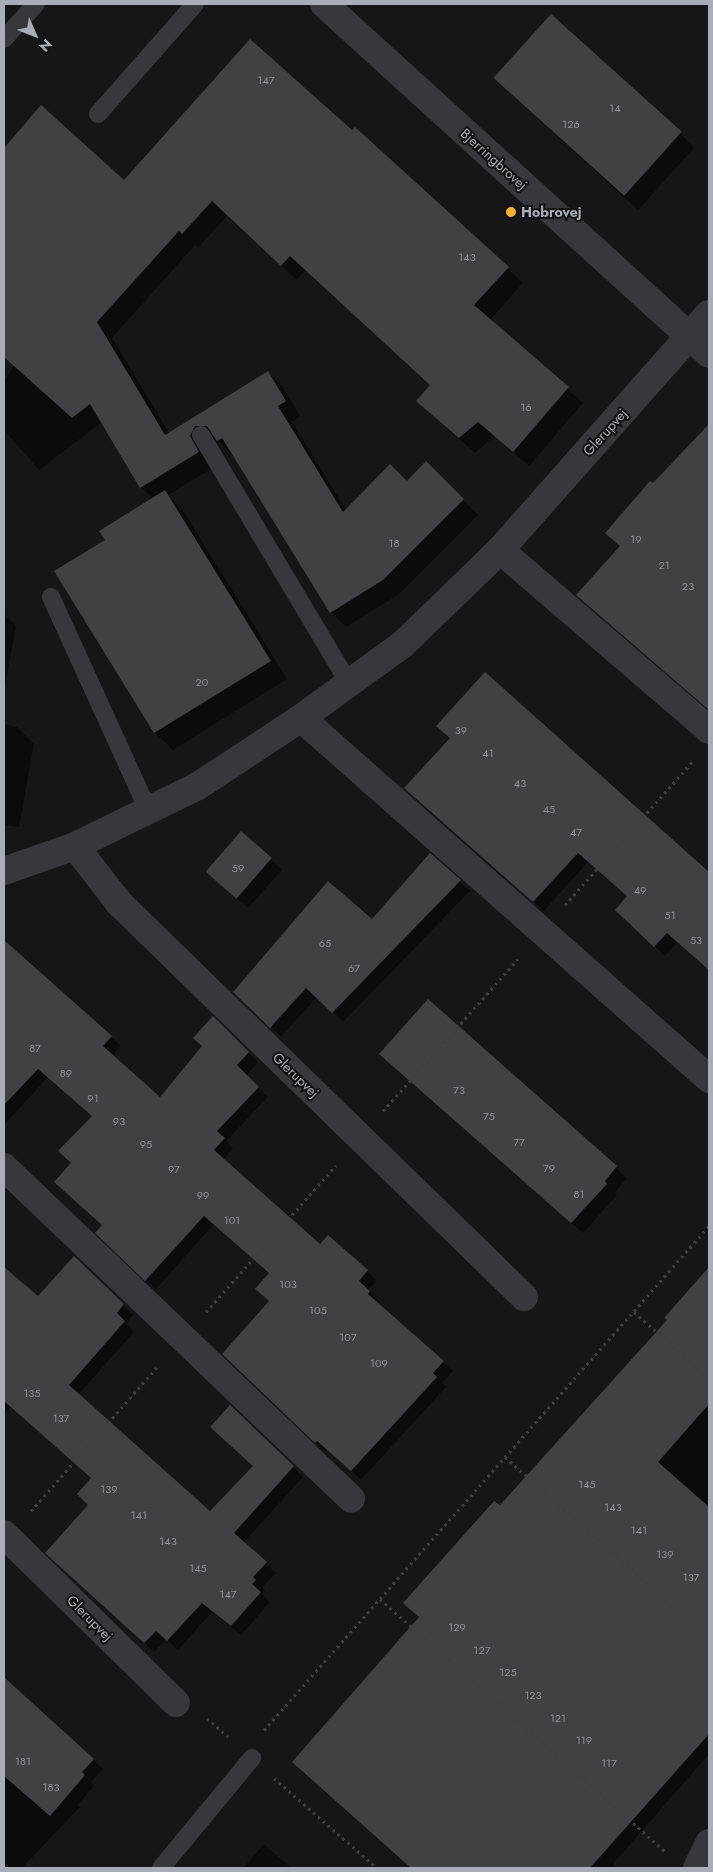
<!DOCTYPE html>
<style>
body{margin:0}
#map{position:relative;width:713px;height:1872px;overflow:hidden;background:#161618;font-family:Jost,sans-serif}
div>[style]{position:absolute}
.shadow>*{inset:0;background:#0007}
.building>*{inset:0;background:#404145;transform-origin:0 0}
.path>*{height:3px;margin-top:-1.5px;transform-origin:0;background:repeating-linear-gradient(90deg,#3d3f44 0 2.5px,transparent 0 6.5px)}
.service>*{height:18px;margin:-9px;padding:0 9px;transform-origin:9px;border-radius:9px;background:#37383d}
.minor>*{height:28px;margin:-14px;padding:0 14px;transform-origin:14px;border-radius:14px;background:#37383d}
.dots>*{width:14px;height:14px;translate:-50% -50%;box-sizing:border-box;border:2px solid #111113;border-radius:50%}
span{translate:-50% -50%;white-space:nowrap;text-align:center;line-height:1.15;-webkit-text-stroke:4px #111113;paint-order:stroke}
.number-label{font-size:11px;color:#8e929b}
.number-label span{-webkit-text-stroke-width:0}
.street-label{font-size:14px;color:#a8adb8}
.poi-label{font-size:14px;color:#a8adb8;font-weight:700}
.left{translate:0 -50%;text-align:left}
.frame{position:absolute;inset:0;border:5px solid #a8adb8;pointer-events:none}
.north{position:absolute;left:10px;top:10px;width:50px;height:50px;-webkit-text-stroke:4px #111113;paint-order:stroke;rotate:134deg;font-size:14px;font-weight:700;line-height:20px;text-align:center;color:#a8adb8}
.north::after{content:'';display:block;margin:auto;width:18px;height:22px;background:#a8adb8;clip-path:polygon(50% 0,100% 100%,50% 72%,0 100%)}
</style>
<div id="map">
<div class="shadow">
<i style="clip-path:polygon(509px 92px,680px 133px,694px 148px,638px 210px)"></i>
<i style="clip-path:polygon(41px 107px,124px 183px,355px 129px,523px 283px,490px 320px,583px 403px,529px 466px,494px 436px,475px 453px,418px 401px,432px 386px,306px 270px,297px 280px,227px 216px,198px 248px,195px 245px,112px 338px,169px 433px,268px 372px,283px 387px,300px 416px,292px 422px,346px 510px,407px 482px,426px 463px,478px 515px,398px 595px,346px 627px,331px 612px,233px 456px,217px 439px,206px 446px,213px 468px,168px 495px,182px 509px,287px 679px,173px 750px,155px 733px,56px 572px,107px 541px,153px 499px,141px 487px,102px 422px,39px 470px,4px 430px,4px 380px,123px 217px,110px 205px,4px 323px,4px 150px)"></i>
<i style="clip-path:polygon(709px 426px,709px 516px,703px 523px,709px 529px,709px 709px,587px 604px,653px 484px)"></i>
<i style="clip-path:polygon(4px 614px,16px 626px,4px 691px)"></i>
<i style="clip-path:polygon(485px 673px,709px 873px,709px 970px,678px 942px,665px 956px,617px 910px,628px 897px,588px 862px,544px 911px,415px 798px,452px 739px)"></i>
<i style="clip-path:polygon(4px 724px,17px 727px,34px 744px,19px 827px,4px 825px)"></i>
<i style="clip-path:polygon(242px 833px,282px 870px,248px 908px,219px 882px)"></i>
<i style="clip-path:polygon(430px 855px,470px 891px,343px 1022px,317px 997px,281px 1037px,235px 992px,372px 921px)"></i>
<i style="clip-path:polygon(4px 941px,121px 1046px,112px 1056px,160px 1099px,203px 1046px,213px 1018px,258px 1062px,246px 1076px,268px 1097px,226px 1141px,233px 1148px,223px 1160px,320px 1245px,328px 1237px,367px 1271px,377px 1281px,368px 1290px,379px 1301px,377px 1303px,453px 1371px,442px 1383px,446px 1387px,361px 1480px,328px 1449px,325px 1452px,234px 1364px,270px 1302px,271px 1274px,214px 1224px,156px 1289px,106px 1242px,103px 1226px,72px 1163px,93px 1117px,48px 1077px,4px 1125px)"></i>
<i style="clip-path:polygon(429px 1001px,627px 1178px,615px 1193px,617px 1195px,583px 1233px,392px 1064px)"></i>
<i style="clip-path:polygon(74px 1258px,133px 1315px,126px 1324px,134px 1332px,78px 1395px,210px 1513px,255px 1467px,230px 1407px,303px 1477px,243px 1543px,276px 1573px,262px 1588px,265px 1591px,262px 1594px,270px 1602px,241px 1635px,212px 1612px,178px 1650px,166px 1639px,154px 1652px,57px 1562px,90px 1505px,92px 1479px,11px 1407px,4px 1414px,4px 1269px,39px 1298px)"></i>
<i style="clip-path:polygon(709px 1269px,709px 1754px,613px 1864px,617px 1868px,412px 1868px,303px 1772px,500px 1507px,669px 1320px,666px 1318px)"></i>
<i style="clip-path:polygon(4px 1677px,103px 1769px,91px 1782px,94px 1786px,78px 1805px,80px 1807px,22px 1868px,4px 1867px)"></i>
<i style="clip-path:polygon(264px 1844px,291px 1868px,243px 1868px)"></i>
</div>
<div class="building">
<i style="left:551px;top:14px;width:176px;height:86px;rotate:42deg"></i>
<i style="clip-path:polygon(250px 39px,352px 130px,355px 127px,509px 267px,474px 305px,569px 387px,513px 452px,478px 422px,459px 438px,416px 401px,430px 385px,290px 256px,281px 266px,212px 201px,182px 234px,179px 231px,97px 322px,165px 435px,268px 371px,286px 401px,278px 406px,343px 512px,390px 464px,407px 481px,426px 461px,464px 499px,383px 580px,330px 613px,222px 438px,217px 441px,207px 426px,195px 426px,190px 436px,199px 452px,140px 488px,90px 404px,72px 418px,4px 357px,4px 148px,41px 105px,124px 180px)"></i>
<i style="clip-path:polygon(709px 424px,709px 710px,576px 595px,620px 546px,605px 533px,650px 481px,653px 483px)"></i>
<i style="clip-path:polygon(165px 490px,271px 661px,154px 733px,54px 571px,105px 540px,99px 531px)"></i>
<i style="clip-path:polygon(485px 672px,709px 872px,709px 970px,667px 933px,654px 947px,615px 910px,627px 896px,578px 853px,533px 902px,404px 788px,450px 738px,436px 726px)"></i>
<i style="left:241px;top:831px;width:41px;height:54px;rotate:41deg"></i>
<i style="clip-path:polygon(430px 853px,461px 880px,332px 1013px,306px 988px,270px 1028px,233px 992px,328px 881px,372px 919px)"></i>
<i style="clip-path:polygon(4px 940px,112px 1036px,103px 1046px,160px 1097px,202px 1046px,193px 1038px,213px 1016px,249px 1052px,237px 1065px,259px 1087px,217px 1131px,225px 1138px,214px 1150px,320px 1244px,328px 1235px,368px 1270px,359px 1281px,370px 1291px,368px 1294px,444px 1361px,433px 1373px,437px 1377px,351px 1471px,317px 1441px,315px 1443px,222px 1354px,269px 1301px,255px 1289px,269px 1273px,204px 1216px,145px 1281px,95px 1233px,102px 1225px,54px 1182px,71px 1163px,58px 1151px,92px 1116px,38px 1069px,4px 1105px)"></i>
<i style="clip-path:polygon(428px 999px,617px 1166px,605px 1181px,607px 1184px,571px 1223px,379px 1054px)"></i>
<i style="clip-path:polygon(74px 1256px,124px 1304px,117px 1313px,125px 1321px,69px 1385px,210px 1511px,253px 1466px,210px 1427px,230px 1405px,294px 1466px,234px 1533px,267px 1562px,253px 1577px,256px 1580px,252px 1584px,261px 1592px,231px 1626px,202px 1603px,167px 1641px,156px 1631px,144px 1643px,45px 1553px,88px 1505px,77px 1494px,91px 1478px,4px 1401px,4px 1267px,38px 1296px)"></i>
<i style="clip-path:polygon(709px 1267px,709px 1404px,658px 1462px,709px 1507px,709px 1734px,590px 1868px,411px 1868px,292px 1762px,419px 1617px,403px 1603px,494px 1501px,500px 1505px,667px 1320px,664px 1318px)"></i>
<i style="clip-path:polygon(4px 1677px,94px 1759px,82px 1772px,85px 1775px,50px 1816px,4px 1776px)"></i>
</div>
<div class="path">
<i style="left:565px;top:905px;width:191px;rotate:-48.4deg"></i>
<i style="left:383px;top:1111px;width:203px;rotate:-48.4deg"></i>
<i style="left:206px;top:1312px;width:196px;rotate:-48.5deg"></i>
<i style="left:634px;top:1312px;width:100px;rotate:41.3deg"></i>
<i style="left:505px;top:1457px;width:273px;rotate:41.6deg"></i>
<i style="left:31px;top:1511px;width:194px;rotate:-48.8deg"></i>
<i style="left:380px;top:1599px;width:380px;rotate:41.5deg"></i>
<i style="left:207px;top:1718px;width:31px;rotate:42deg"></i>
<i style="left:264px;top:1730px;width:672px;rotate:-48.56deg"></i>
<i style="left:274px;top:1778px;width:137px;rotate:41.1deg"></i>
</div>
<div class="service">
<i style="left:4px;top:39px;width:47px;rotate:-47.6deg"></i>
<i style="left:98px;top:114px;width:147px;rotate:-48.6deg"></i>
<i style="left:201px;top:435px;width:289px;rotate:59.2deg"></i>
<i style="left:51px;top:597px;width:234px;rotate:65.5deg"></i>
<i style="left:161px;top:1868px;width:143px;rotate:-50.4deg"></i>
</div>
<div class="minor">
<i style="left:324px;top:4px;width:520px;rotate:42.27deg"></i>
<i style="left:500px;top:550px;width:276px;rotate:40.7deg"></i>
<i style="left:301px;top:718px;width:545px;rotate:41.5deg"></i>
<i style="left:75px;top:846px;width:72px;rotate:52.3deg"></i>
<i style="left:119px;top:903px;width:565px;rotate:44.21deg"></i>
<i style="left:4px;top:871px;width:75px;rotate:-19.4deg"></i>
<i style="left:75px;top:846px;width:137px;rotate:-26deg"></i>
<i style="left:198px;top:786px;width:123px;rotate:-33.4deg"></i>
<i style="left:301px;top:718px;width:125px;rotate:-35.9deg"></i>
<i style="left:402px;top:645px;width:136px;rotate:-44.1deg"></i>
<i style="left:500px;top:550px;width:315px;rotate:-48.5deg"></i>
<i style="left:4px;top:1167px;width:480px;rotate:43.7deg"></i>
<i style="left:4px;top:1534px;width:241px;rotate:44.5deg"></i>
<i style="left:697px;top:1868px;width:28px;rotate:-64deg"></i>
</div>
<div class="dots">
<i style="left:511px;top:212px;background:#f2b134"></i>
</div>
<div class="number-label">
<span style="left:266px;top:80px">147</span>
<span style="left:615px;top:108px">14</span>
<span style="left:571px;top:124px">126</span>
<span style="left:467px;top:257px">143</span>
<span style="left:526px;top:407px">16</span>
<span style="left:636px;top:539px">19</span>
<span style="left:394px;top:543px">18</span>
<span style="left:664px;top:565px">21</span>
<span style="left:688px;top:586px">23</span>
<span style="left:202px;top:682px">20</span>
<span style="left:461px;top:730px">39</span>
<span style="left:488px;top:753px">41</span>
<span style="left:520px;top:783px">43</span>
<span style="left:549px;top:809px">45</span>
<span style="left:576px;top:832px">47</span>
<span style="left:238px;top:868px">59</span>
<span style="left:640px;top:890px">49</span>
<span style="left:670px;top:915px">51</span>
<span style="left:696px;top:940px">53</span>
<span style="left:325px;top:943px">65</span>
<span style="left:354px;top:968px">67</span>
<span style="left:35px;top:1048px">87</span>
<span style="left:66px;top:1073px">89</span>
<span style="left:459px;top:1090px">73</span>
<span style="left:93px;top:1098px">91</span>
<span style="left:489px;top:1116px">75</span>
<span style="left:119px;top:1121px">93</span>
<span style="left:519px;top:1142px">77</span>
<span style="left:146px;top:1144px">95</span>
<span style="left:549px;top:1168px">79</span>
<span style="left:174px;top:1169px">97</span>
<span style="left:579px;top:1194px">81</span>
<span style="left:203px;top:1195px">99</span>
<span style="left:232px;top:1220px">101</span>
<span style="left:288px;top:1284px">103</span>
<span style="left:318px;top:1310px">105</span>
<span style="left:348px;top:1337px">107</span>
<span style="left:379px;top:1363px">109</span>
<span style="left:32px;top:1393px">135</span>
<span style="left:61px;top:1418px">137</span>
<span style="left:587px;top:1484px">145</span>
<span style="left:109px;top:1489px">139</span>
<span style="left:613px;top:1507px">143</span>
<span style="left:139px;top:1515px">141</span>
<span style="left:639px;top:1530px">141</span>
<span style="left:168px;top:1541px">143</span>
<span style="left:665px;top:1554px">139</span>
<span style="left:198px;top:1568px">145</span>
<span style="left:691px;top:1577px">137</span>
<span style="left:228px;top:1594px">147</span>
<span style="left:457px;top:1627px">129</span>
<span style="left:482px;top:1650px">127</span>
<span style="left:508px;top:1672px">125</span>
<span style="left:533px;top:1695px">123</span>
<span style="left:558px;top:1718px">121</span>
<span style="left:584px;top:1740px">119</span>
<span style="left:23px;top:1761px">181</span>
<span style="left:609px;top:1763px">117</span>
<span style="left:51px;top:1787px">183</span>
</div>
<div class="street-label">
<span style="left:494px;top:159px;rotate:42deg">Bjerringbrovej</span>
<span style="left:605px;top:432px;rotate:-48deg">Glerupvej</span>
<span style="left:296px;top:1075px;rotate:44deg">Glerupvej</span>
<span style="left:90px;top:1618px;rotate:45deg">Glerupvej</span>
</div>
<div class="poi-label">
<span class="left" style="left:521px;top:212px">Hobrovej</span>
</div>
<div class="frame"></div>
<div class="north">N</div>
</div>
